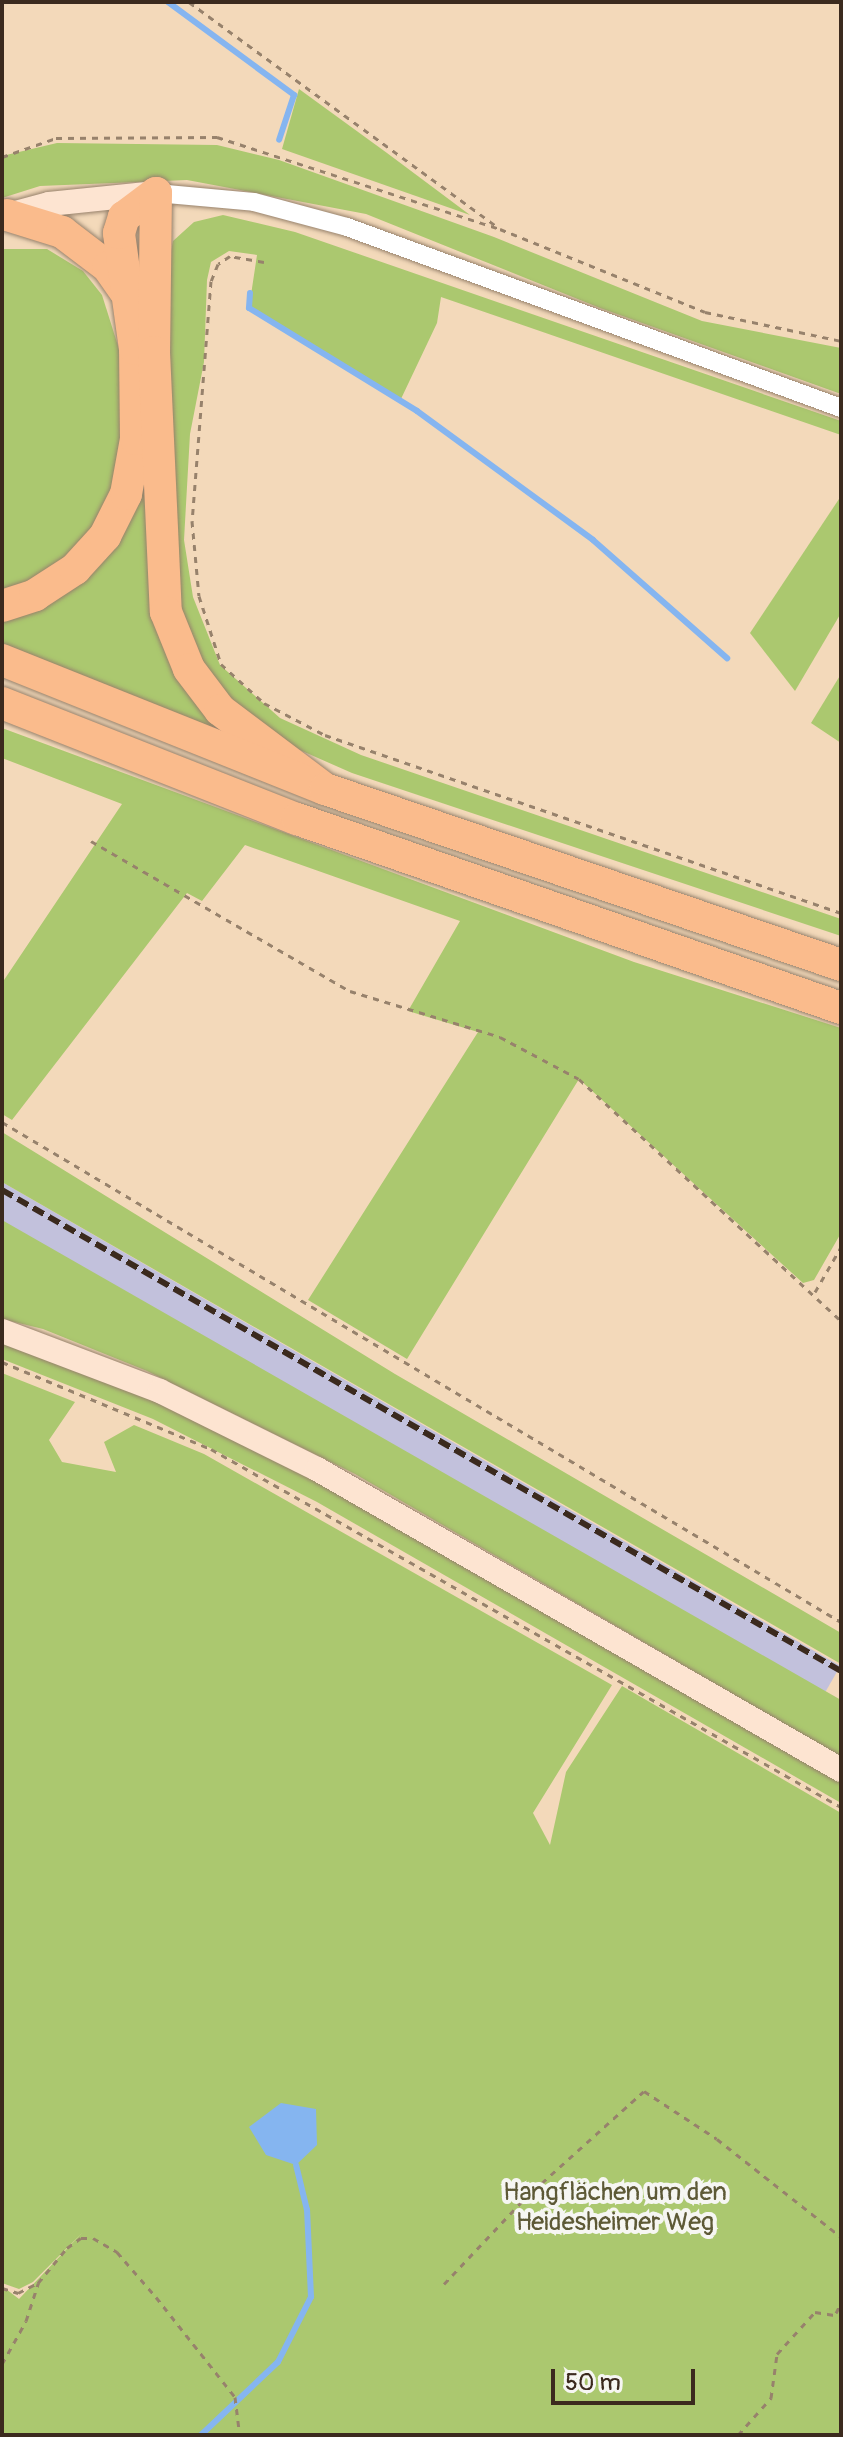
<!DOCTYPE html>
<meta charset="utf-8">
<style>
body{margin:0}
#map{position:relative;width:843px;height:2437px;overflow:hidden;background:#f3d9ba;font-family:Pangolin,sans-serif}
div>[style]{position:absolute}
.industrial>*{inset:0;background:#c2c1dc;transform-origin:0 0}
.green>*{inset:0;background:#abc86f}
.water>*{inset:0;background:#85b5f0}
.stream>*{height:6px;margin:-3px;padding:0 3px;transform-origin:3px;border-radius:3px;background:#85b5f0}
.path>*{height:3px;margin-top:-1.5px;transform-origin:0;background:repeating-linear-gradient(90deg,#97826c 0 6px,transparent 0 12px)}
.roads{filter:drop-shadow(0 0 2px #97826c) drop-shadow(0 0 2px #97826c)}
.street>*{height:18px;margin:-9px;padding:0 9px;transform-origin:9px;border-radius:9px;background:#fff}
.secondary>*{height:24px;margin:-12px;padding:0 12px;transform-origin:12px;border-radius:12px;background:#fde4d1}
.highway>*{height:32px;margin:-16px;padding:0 16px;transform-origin:16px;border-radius:16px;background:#fabb8c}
.rail>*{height:6px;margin-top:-3px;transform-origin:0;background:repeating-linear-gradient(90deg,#3b2a1e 0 12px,transparent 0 18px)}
span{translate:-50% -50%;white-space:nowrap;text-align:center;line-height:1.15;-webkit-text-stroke:8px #f6f6f2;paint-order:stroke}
.park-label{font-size:26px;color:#5d5936}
.frame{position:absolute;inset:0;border:4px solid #3b2a1e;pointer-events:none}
.scale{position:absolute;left:551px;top:2369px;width:144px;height:36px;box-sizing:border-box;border:4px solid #3b2a1e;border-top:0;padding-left:10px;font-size:24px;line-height:28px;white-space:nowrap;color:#3b2a1e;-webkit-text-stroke:6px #f6f6f2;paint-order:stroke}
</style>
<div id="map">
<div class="industrial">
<i style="left:2px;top:1182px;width:968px;height:38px;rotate:30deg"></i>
</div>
<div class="green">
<i style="clip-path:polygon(299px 89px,387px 153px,470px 215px,282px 149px)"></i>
<i style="clip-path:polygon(57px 143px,217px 145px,279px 160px,494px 237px,702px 321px,841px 348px,841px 394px,600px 308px,366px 214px,187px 180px,40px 186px,2px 198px,2px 156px)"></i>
<i style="clip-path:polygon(223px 215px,295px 232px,841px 421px,841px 435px,441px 297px,437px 323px,400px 401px,249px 308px,257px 255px,229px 251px,211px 262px,207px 280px,204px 362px,190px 434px,184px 540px,193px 597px,220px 665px,280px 718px,361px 755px,841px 919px,841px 936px,352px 773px,268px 736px,204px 673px,173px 597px,168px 266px,173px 241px,194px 222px)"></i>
<i style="clip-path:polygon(2px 249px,47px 249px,83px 271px,102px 295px,119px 349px,121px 433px,116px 481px,94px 529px,74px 553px,36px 580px,2px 594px)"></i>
<i style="clip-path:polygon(145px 441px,156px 614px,239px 740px,2px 643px,2px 613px,55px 594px)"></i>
<i style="clip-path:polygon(841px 496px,841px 613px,795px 691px,750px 633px)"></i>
<i style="clip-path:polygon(841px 674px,841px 743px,811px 723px)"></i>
<i style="clip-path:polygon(2px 728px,634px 962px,841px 1028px,841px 1233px,814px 1280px,803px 1283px,579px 1079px,407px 1359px,308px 1300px,478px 1032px,408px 1011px,460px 921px,245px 845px,202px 901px,187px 893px,12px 1120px,2px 1114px,2px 983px,122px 804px,2px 758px)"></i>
<i style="clip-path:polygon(2px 1132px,395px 1374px,841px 1633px,841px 1664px,2px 1182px)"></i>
<i style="clip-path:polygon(2px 1220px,841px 1700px,841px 1757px,355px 1474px,147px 1371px,43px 1329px,2px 1319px)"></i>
<i style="clip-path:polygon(2px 1343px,161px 1402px,323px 1483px,841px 1782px,841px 1803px,317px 1502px,153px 1419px,2px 1359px)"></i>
<i style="clip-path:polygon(2px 1373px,75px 1402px,49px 1440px,62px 1462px,116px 1472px,104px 1442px,134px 1425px,204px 1454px,612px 1685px,533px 1813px,550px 1845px,566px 1772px,622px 1686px,841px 1813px,841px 2435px,2px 2435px,2px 2286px,19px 2299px,83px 2232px,33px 2282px,19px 2289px,2px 2283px)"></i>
</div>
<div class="water">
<i style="clip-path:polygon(281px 2103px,316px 2109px,317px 2145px,296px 2165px,266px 2155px,249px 2127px)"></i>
</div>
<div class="stream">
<i style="left:168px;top:2px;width:157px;rotate:36.4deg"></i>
<i style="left:294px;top:95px;width:47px;rotate:108.4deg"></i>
<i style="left:250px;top:293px;width:15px;rotate:94deg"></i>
<i style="left:249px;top:308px;width:197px;rotate:31.5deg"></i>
<i style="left:417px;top:411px;width:218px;rotate:36.2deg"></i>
<i style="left:593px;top:540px;width:179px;rotate:41.4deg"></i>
<i style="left:201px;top:2435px;width:106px;rotate:-43.5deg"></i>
<i style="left:278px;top:2362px;width:73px;rotate:-63.1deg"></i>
<i style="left:311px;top:2297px;width:87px;rotate:-92.6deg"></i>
<i style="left:307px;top:2210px;width:46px;rotate:-103.7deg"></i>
</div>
<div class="path">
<i style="left:189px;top:2px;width:380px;rotate:36.1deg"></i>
<i style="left:2px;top:157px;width:57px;rotate:-19.4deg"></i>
<i style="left:56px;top:138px;width:161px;rotate:-0.4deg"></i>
<i style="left:217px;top:137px;width:298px;rotate:18deg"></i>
<i style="left:500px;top:229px;width:221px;rotate:22deg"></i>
<i style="left:705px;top:312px;width:139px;rotate:12deg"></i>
<i style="left:264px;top:262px;width:35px;rotate:-170deg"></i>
<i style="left:230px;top:256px;width:14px;rotate:146deg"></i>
<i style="left:218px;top:264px;width:18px;rotate:112deg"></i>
<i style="left:211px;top:281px;width:241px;rotate:94.5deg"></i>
<i style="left:192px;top:521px;width:75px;rotate:84.7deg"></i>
<i style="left:199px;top:596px;width:71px;rotate:72.1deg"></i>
<i style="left:221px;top:664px;width:58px;rotate:42.2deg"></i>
<i style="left:264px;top:703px;width:69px;rotate:27.7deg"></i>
<i style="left:325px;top:735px;width:546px;rotate:19.03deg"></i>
<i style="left:91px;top:841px;width:299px;rotate:30.1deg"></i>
<i style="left:350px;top:991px;width:157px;rotate:17deg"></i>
<i style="left:500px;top:1037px;width:89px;rotate:28deg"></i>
<i style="left:579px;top:1079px;width:357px;rotate:42.7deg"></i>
<i style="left:2px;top:1122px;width:977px;rotate:30.79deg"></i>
<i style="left:815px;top:1292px;width:52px;rotate:-60deg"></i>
<i style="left:2px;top:1362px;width:226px;rotate:22.6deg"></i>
<i style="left:211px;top:1449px;width:725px;rotate:29.61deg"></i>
<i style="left:444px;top:2284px;width:117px;rotate:-46.7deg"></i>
<i style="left:524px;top:2199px;width:161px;rotate:-42deg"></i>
<i style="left:644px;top:2091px;width:87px;rotate:33.3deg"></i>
<i style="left:717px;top:2139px;width:158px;rotate:38.3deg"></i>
<i style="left:2px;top:2288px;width:17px;rotate:17deg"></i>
<i style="left:18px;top:2293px;width:22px;rotate:-27deg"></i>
<i style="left:38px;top:2283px;width:45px;rotate:-50.4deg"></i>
<i style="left:67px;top:2248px;width:17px;rotate:-36deg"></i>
<i style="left:81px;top:2238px;width:12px"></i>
<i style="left:93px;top:2238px;width:28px;rotate:30deg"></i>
<i style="left:117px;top:2252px;width:60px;rotate:49.1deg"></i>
<i style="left:156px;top:2297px;width:127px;rotate:51.7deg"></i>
<i style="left:235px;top:2397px;width:38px;rotate:83deg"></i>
<i style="left:836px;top:2313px;width:11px;rotate:-63deg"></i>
<i style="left:2px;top:2364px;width:49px;rotate:-60.8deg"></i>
<i style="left:26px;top:2321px;width:40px;rotate:-72deg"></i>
<i style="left:738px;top:2435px;width:50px;rotate:-48.3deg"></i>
<i style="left:771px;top:2398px;width:44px;rotate:-82.2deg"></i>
<i style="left:777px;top:2354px;width:57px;rotate:-47.9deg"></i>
<i style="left:815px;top:2312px;width:26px;rotate:9deg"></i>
</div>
<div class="roads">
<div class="street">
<i style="left:156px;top:193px;width:98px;rotate:5.2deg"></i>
<i style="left:254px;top:202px;width:96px;rotate:15deg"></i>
<i style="left:347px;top:227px;width:526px;rotate:20.12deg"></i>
</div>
<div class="secondary">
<i style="left:4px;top:216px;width:47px;rotate:-14.9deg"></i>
<i style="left:49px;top:204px;width:108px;rotate:-5.9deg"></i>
<i style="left:2px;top:1331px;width:169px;rotate:20.8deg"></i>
<i style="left:160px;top:1391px;width:175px;rotate:26.4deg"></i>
<i style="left:317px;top:1469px;width:604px;rotate:29.87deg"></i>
</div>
<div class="highway">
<i style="left:7px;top:215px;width:58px;rotate:17.2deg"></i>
<i style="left:62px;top:232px;width:58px;rotate:37.3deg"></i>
<i style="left:108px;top:267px;width:29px;rotate:55deg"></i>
<i style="left:2px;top:606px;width:35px;rotate:-18deg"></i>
<i style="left:35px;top:595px;width:48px;rotate:-33deg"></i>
<i style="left:75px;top:569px;width:45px;rotate:-47.7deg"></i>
<i style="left:105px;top:536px;width:47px;rotate:-63.4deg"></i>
<i style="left:126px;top:494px;width:56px;rotate:-79.7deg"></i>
<i style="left:136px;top:439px;width:90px;rotate:-90.6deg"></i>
<i style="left:135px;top:349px;width:117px;rotate:-97.9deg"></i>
<i style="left:119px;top:233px;width:17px;rotate:-73deg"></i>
<i style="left:124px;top:217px;width:40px;rotate:-37deg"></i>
<i style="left:156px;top:193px;width:159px;rotate:90.7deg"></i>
<i style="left:154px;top:352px;width:260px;rotate:87.4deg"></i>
<i style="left:166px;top:612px;width:61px;rotate:68deg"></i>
<i style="left:189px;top:669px;width:51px;rotate:52.9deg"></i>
<i style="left:220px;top:710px;width:131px;rotate:37deg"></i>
<i style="left:2px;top:660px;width:348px;rotate:21.8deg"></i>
<i style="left:325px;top:789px;width:545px;rotate:18.83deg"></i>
<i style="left:2px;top:703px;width:317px;rotate:21.5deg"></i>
<i style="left:297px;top:819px;width:576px;rotate:19.16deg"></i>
</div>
</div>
<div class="rail">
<i style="left:2px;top:1190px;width:967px;rotate:29.83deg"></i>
</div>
<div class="park-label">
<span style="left:615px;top:2208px">Hangflächen um den<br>Heidesheimer Weg</span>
</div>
<div class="frame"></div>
<div class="scale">50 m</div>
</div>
